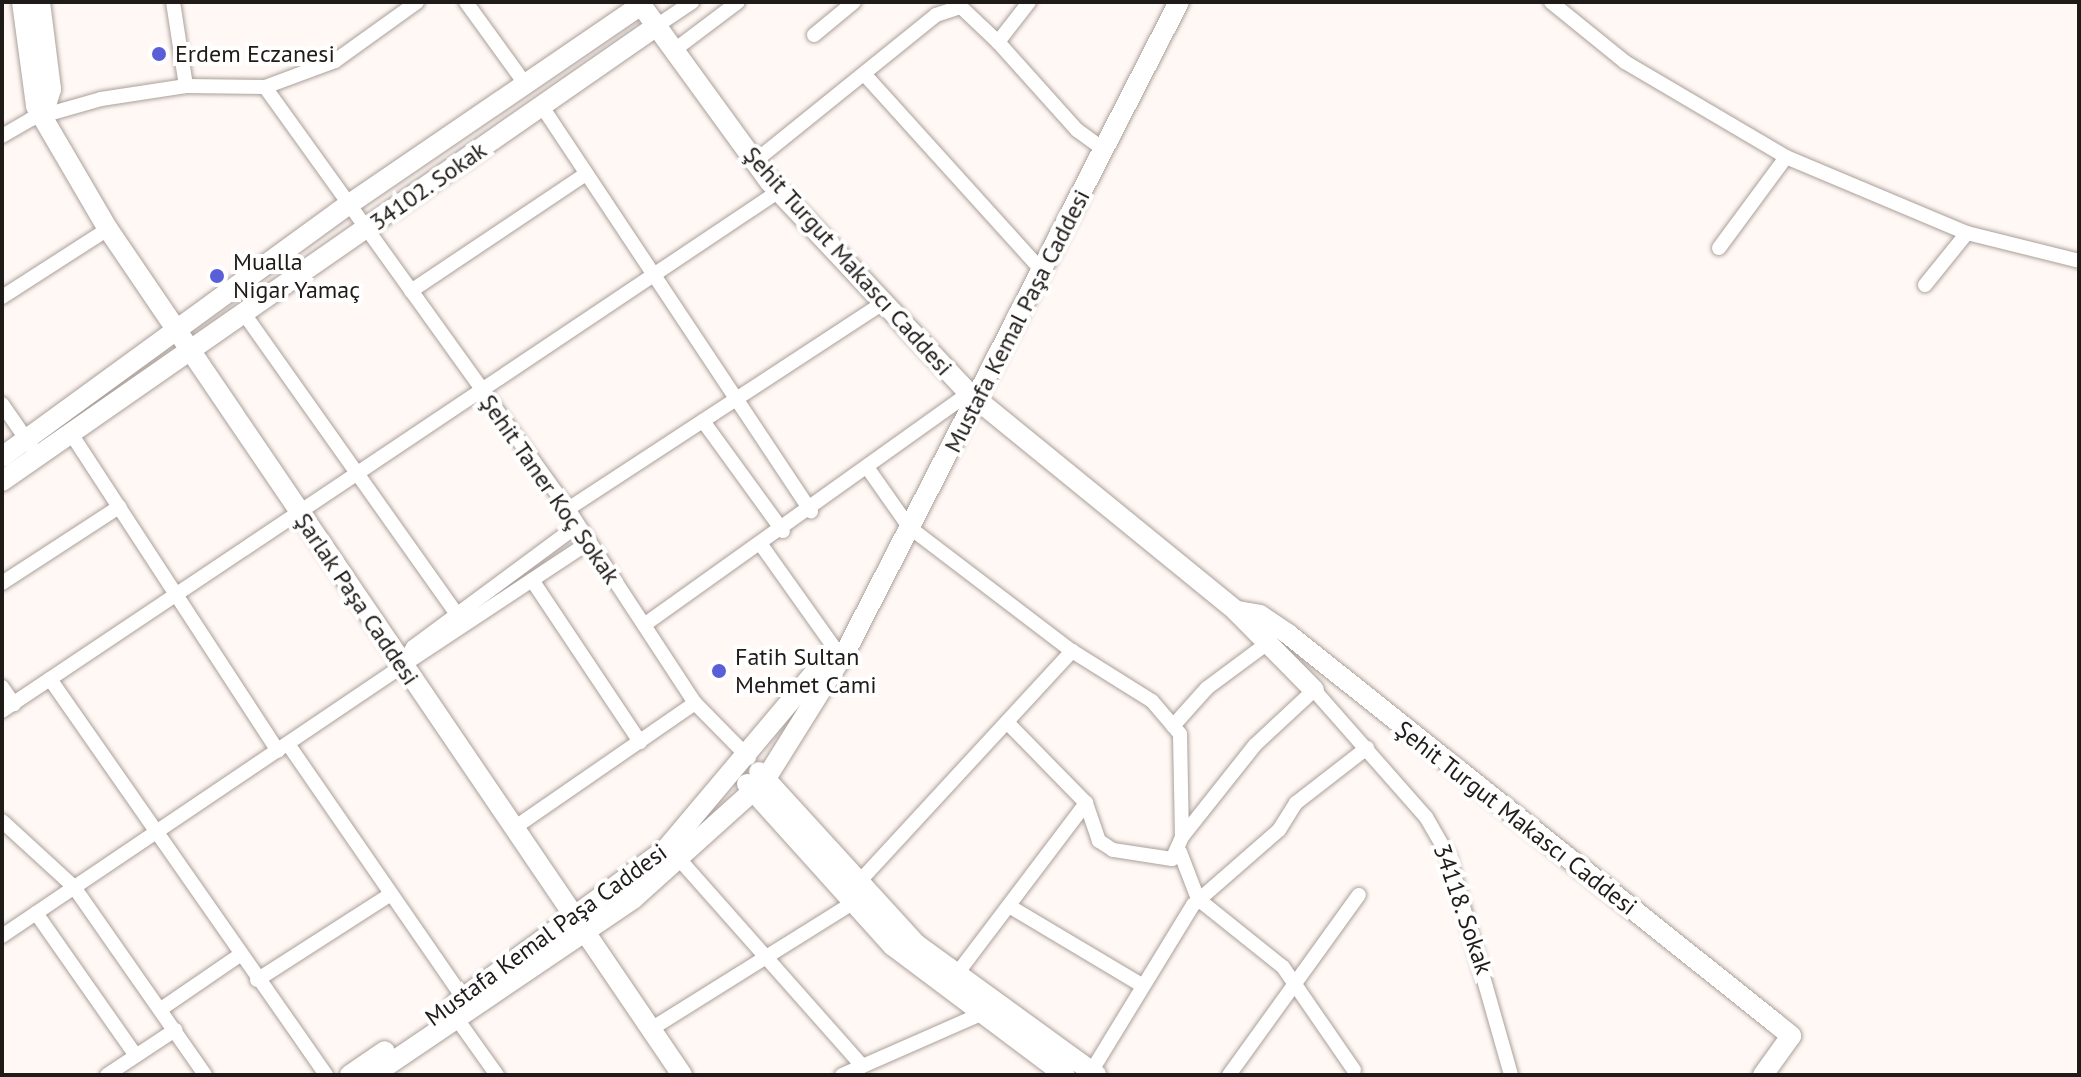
<!DOCTYPE html>
<meta charset="utf-8">
<style>
body{margin:0}
#map{position:relative;width:2081px;height:1077px;overflow:hidden;background:#fff8f4;font-family:"PT Sans",sans-serif}
div>[style]{position:absolute}
.roads{filter:drop-shadow(0 0 2px #ab9f9a) drop-shadow(0 0 2px #ab9f9a)}
.street>*{height:14px;margin:-7px;padding:0 7px;transform-origin:7px;border-radius:7px;background:#fff}
.secondary>*{height:20px;margin:-10px;padding:0 10px;transform-origin:10px;border-radius:10px;background:#fff}
.dots>*{width:22px;height:22px;translate:-50% -50%;box-sizing:border-box;border:4px solid #fff;border-radius:50%}
span{translate:-50% -50%;white-space:nowrap;text-align:center;line-height:1.15;-webkit-text-stroke:8px #fff;paint-order:stroke}
.poi-label{font-size:24px;color:#1f1b19}
.left{translate:0 -50%;text-align:left}
.street-label{font-size:24px;color:#1f1b19}
.frame{position:absolute;inset:0;border:4px solid #1f1b19;pointer-events:none}
</style>
<div id="map">
<div class="roads">
<div class="street">
<i style="left:173px;top:2px;width:85px;rotate:81.2deg"></i>
<i style="left:466px;top:2px;width:102px;rotate:54.1deg"></i>
<i style="left:1551px;top:2px;width:95px;rotate:39deg"></i>
<i style="left:1625px;top:62px;width:187px;rotate:30.5deg"></i>
<i style="left:1786px;top:157px;width:196px;rotate:22.8deg"></i>
<i style="left:1967px;top:233px;width:115px;rotate:14deg"></i>
<i style="left:655px;top:27px;width:45px;rotate:-34deg"></i>
<i style="left:814px;top:35px;width:52px;rotate:-39.5deg"></i>
<i style="left:998px;top:42px;width:118px;rotate:48.1deg"></i>
<i style="left:1077px;top:130px;width:34px;rotate:36deg"></i>
<i style="left:673px;top:51px;width:81px;rotate:-37deg"></i>
<i style="left:866px;top:76px;width:263px;rotate:47.9deg"></i>
<i style="left:265px;top:87px;width:520px;rotate:54.32deg"></i>
<i style="left:568px;top:509px;width:232px;rotate:56.8deg"></i>
<i style="left:695px;top:703px;width:77px;rotate:45.5deg"></i>
<i style="left:541px;top:105px;width:488px;rotate:56.4deg"></i>
<i style="left:2px;top:136px;width:34px;rotate:-30deg"></i>
<i style="left:31px;top:119px;width:73px;rotate:-15.9deg"></i>
<i style="left:101px;top:99px;width:86px;rotate:-8.7deg"></i>
<i style="left:186px;top:86px;width:79px;rotate:0.7deg"></i>
<i style="left:265px;top:87px;width:75px;rotate:-20.4deg"></i>
<i style="left:335px;top:61px;width:101px;rotate:-35.7deg"></i>
<i style="left:754px;top:162px;width:234px;rotate:-38.9deg"></i>
<i style="left:936px;top:15px;width:26px;rotate:-18deg"></i>
<i style="left:961px;top:7px;width:51px;rotate:43.4deg"></i>
<i style="left:998px;top:42px;width:51px;rotate:-52.2deg"></i>
<i style="left:1719px;top:248px;width:113px;rotate:-53.6deg"></i>
<i style="left:1925px;top:285px;width:67px;rotate:-51.1deg"></i>
<i style="left:411px;top:291px;width:211px;rotate:-33.8deg"></i>
<i style="left:2px;top:297px;width:126px;rotate:-32.7deg"></i>
<i style="left:245px;top:315px;width:367px;rotate:54.7deg"></i>
<i style="left:2px;top:404px;width:51px;rotate:55.4deg"></i>
<i style="left:703px;top:421px;width:136px;rotate:54deg"></i>
<i style="left:72px;top:435px;width:377px;rotate:56.9deg"></i>
<i style="left:869px;top:470px;width:70px;rotate:54.9deg"></i>
<i style="left:909px;top:527px;width:205px;rotate:37.3deg"></i>
<i style="left:1072px;top:651px;width:94px;rotate:32deg"></i>
<i style="left:1152px;top:701px;width:43px;rotate:49.7deg"></i>
<i style="left:1180px;top:734px;width:103px;rotate:88.9deg"></i>
<i style="left:1182px;top:837px;width:24px;rotate:114deg"></i>
<i style="left:1172px;top:859px;width:60px;rotate:-171.3deg"></i>
<i style="left:1113px;top:850px;width:17px;rotate:-147deg"></i>
<i style="left:1099px;top:841px;width:40px;rotate:-108.9deg"></i>
<i style="left:568px;top:509px;width:378px;rotate:-33.2deg"></i>
<i style="left:578px;top:525px;width:205px;rotate:143.5deg"></i>
<i style="left:413px;top:647px;width:22px;rotate:120deg"></i>
<i style="left:402px;top:666px;width:224px;rotate:-33.5deg"></i>
<i style="left:762px;top:546px;width:123px;rotate:54.6deg"></i>
<i style="left:532px;top:580px;width:195px;rotate:56.3deg"></i>
<i style="left:2px;top:583px;width:140px;rotate:-33deg"></i>
<i style="left:644px;top:625px;width:399px;rotate:-35.5deg"></i>
<i style="left:50px;top:679px;width:483px;rotate:55.1deg"></i>
<i style="left:2px;top:687px;width:21px;rotate:55deg"></i>
<i style="left:2px;top:711px;width:935px;rotate:-33.79deg"></i>
<i style="left:1173px;top:726px;width:51px;rotate:-48.2deg"></i>
<i style="left:1207px;top:688px;width:77px;rotate:-36.6deg"></i>
<i style="left:288px;top:744px;width:308px;rotate:55.4deg"></i>
<i style="left:2px;top:821px;width:98px;rotate:42.5deg"></i>
<i style="left:74px;top:887px;width:229px;rotate:55.1deg"></i>
<i style="left:514px;top:828px;width:220px;rotate:-34.6deg"></i>
<i style="left:1182px;top:837px;width:117px;rotate:-51.6deg"></i>
<i style="left:1255px;top:745px;width:81px;rotate:-43deg"></i>
<i style="left:1314px;top:690px;width:169px;rotate:48.6deg"></i>
<i style="left:1426px;top:817px;width:46px;rotate:60.1deg"></i>
<i style="left:1449px;top:857px;width:227px;rotate:74.1deg"></i>
<i style="left:1180px;top:852px;width:50px;rotate:69deg"></i>
<i style="left:1198px;top:899px;width:109px;rotate:38.7deg"></i>
<i style="left:1283px;top:967px;width:125px;rotate:55.4deg"></i>
<i style="left:680px;top:860px;width:275px;rotate:48.5deg"></i>
<i style="left:858px;top:883px;width:316px;rotate:-47.3deg"></i>
<i style="left:1009px;top:906px;width:156px;rotate:30.8deg"></i>
<i style="left:36px;top:913px;width:174px;rotate:55deg"></i>
<i style="left:2px;top:936px;width:483px;rotate:-34deg"></i>
<i style="left:956px;top:975px;width:216px;rotate:-52.9deg"></i>
<i style="left:1086px;top:803px;width:110px;rotate:-134.3deg"></i>
<i style="left:257px;top:980px;width:159px;rotate:-32.7deg"></i>
<i style="left:161px;top:1009px;width:96px;rotate:-34.4deg"></i>
<i style="left:457px;top:1019px;width:69px;rotate:54.5deg"></i>
<i style="left:651px;top:1029px;width:239px;rotate:-32deg"></i>
<i style="left:1091px;top:1072px;width:196px;rotate:-58.6deg"></i>
<i style="left:1193px;top:905px;width:114px;rotate:-41.1deg"></i>
<i style="left:1279px;top:830px;width:32px;rotate:-58deg"></i>
<i style="left:1296px;top:803px;width:90px;rotate:-37.8deg"></i>
<i style="left:107px;top:1075px;width:82px;rotate:-33.5deg"></i>
<i style="left:842px;top:1075px;width:150px;rotate:-23.7deg"></i>
<i style="left:1229px;top:1075px;width:222px;rotate:-54.2deg"></i>
</div>
<div class="secondary">
<i style="left:22px;top:2px;width:105px;rotate:82.3deg"></i>
<i style="left:36px;top:106px;width:143px;rotate:59.7deg"></i>
<i style="left:108px;top:229px;width:1022px;rotate:55.84deg"></i>
<i style="left:40px;top:2px;width:88px;rotate:82.8deg"></i>
<i style="left:51px;top:89px;width:28px;rotate:107deg"></i>
<i style="left:639px;top:2px;width:223px;rotate:54deg"></i>
<i style="left:770px;top:182px;width:290px;rotate:46.7deg"></i>
<i style="left:969px;top:393px;width:345px;rotate:39.2deg"></i>
<i style="left:1236px;top:611px;width:111px;rotate:45.4deg"></i>
<i style="left:2px;top:457px;width:428px;rotate:-36.1deg"></i>
<i style="left:348px;top:205px;width:353px;rotate:-34.3deg"></i>
<i style="left:2px;top:481px;width:795px;rotate:-34.81deg"></i>
<i style="left:1238px;top:611px;width:22px;rotate:10deg"></i>
<i style="left:1260px;top:615px;width:34px;rotate:34deg"></i>
<i style="left:1288px;top:634px;width:622px;rotate:38.6deg"></i>
<i style="left:1774px;top:1022px;width:22px;rotate:39deg"></i>
<i style="left:1791px;top:1036px;width:48px;rotate:125.7deg"></i>
<i style="left:759px;top:772px;width:233px;rotate:47.6deg"></i>
<i style="left:916px;top:944px;width:223px;rotate:36deg"></i>
<i style="left:747px;top:784px;width:218px;rotate:48deg"></i>
<i style="left:893px;top:946px;width:215px;rotate:36.9deg"></i>
<i style="left:455px;top:1004px;width:262px;rotate:-36.3deg"></i>
<i style="left:666px;top:849px;width:242px;rotate:-49.9deg"></i>
<i style="left:350px;top:1075px;width:42px;rotate:-34.4deg"></i>
<i style="left:373px;top:1075px;width:315px;rotate:-34.1deg"></i>
<i style="left:634px;top:898px;width:176px;rotate:-42deg"></i>
<i style="left:765px;top:780px;width:155px;rotate:-58deg"></i>
<i style="left:847px;top:649px;width:727px;rotate:-62.84deg"></i>
</div>
</div>
<div class="dots">
<i style="left:159px;top:54px;background:#5b5fd7"></i>
<i style="left:217px;top:276px;background:#5b5fd7"></i>
<i style="left:719px;top:671px;background:#5b5fd7"></i>
</div>
<div class="poi-label">
<span class="left" style="left:175px;top:54px">Erdem Eczanesi</span>
<span class="left" style="left:233px;top:276px">Mualla<br>Nigar Yamaç</span>
<span class="left" style="left:735px;top:671px">Fatih Sultan<br>Mehmet Cami</span>
</div>
<div class="street-label">
<span style="left:428px;top:186px;rotate:-35deg">34102. Sokak</span>
<span style="left:848px;top:261px;rotate:48deg">Şehit Turgut Makascı Caddesi</span>
<span style="left:1017px;top:321px;rotate:-63deg">Mustafa Kemal Paşa Caddesi</span>
<span style="left:550px;top:489px;rotate:55deg">Şehit Taner Koç Sokak</span>
<span style="left:357px;top:599px;rotate:56deg">Şarlak Paşa Caddesi</span>
<span style="left:1516px;top:818px;rotate:38deg">Şehit Turgut Makascı Caddesi</span>
<span style="left:1463px;top:909px;rotate:71deg">34118. Sokak</span>
<span style="left:546px;top:935px;rotate:-36deg">Mustafa Kemal Paşa Caddesi</span>
</div>
<div class="frame"></div>
</div>
